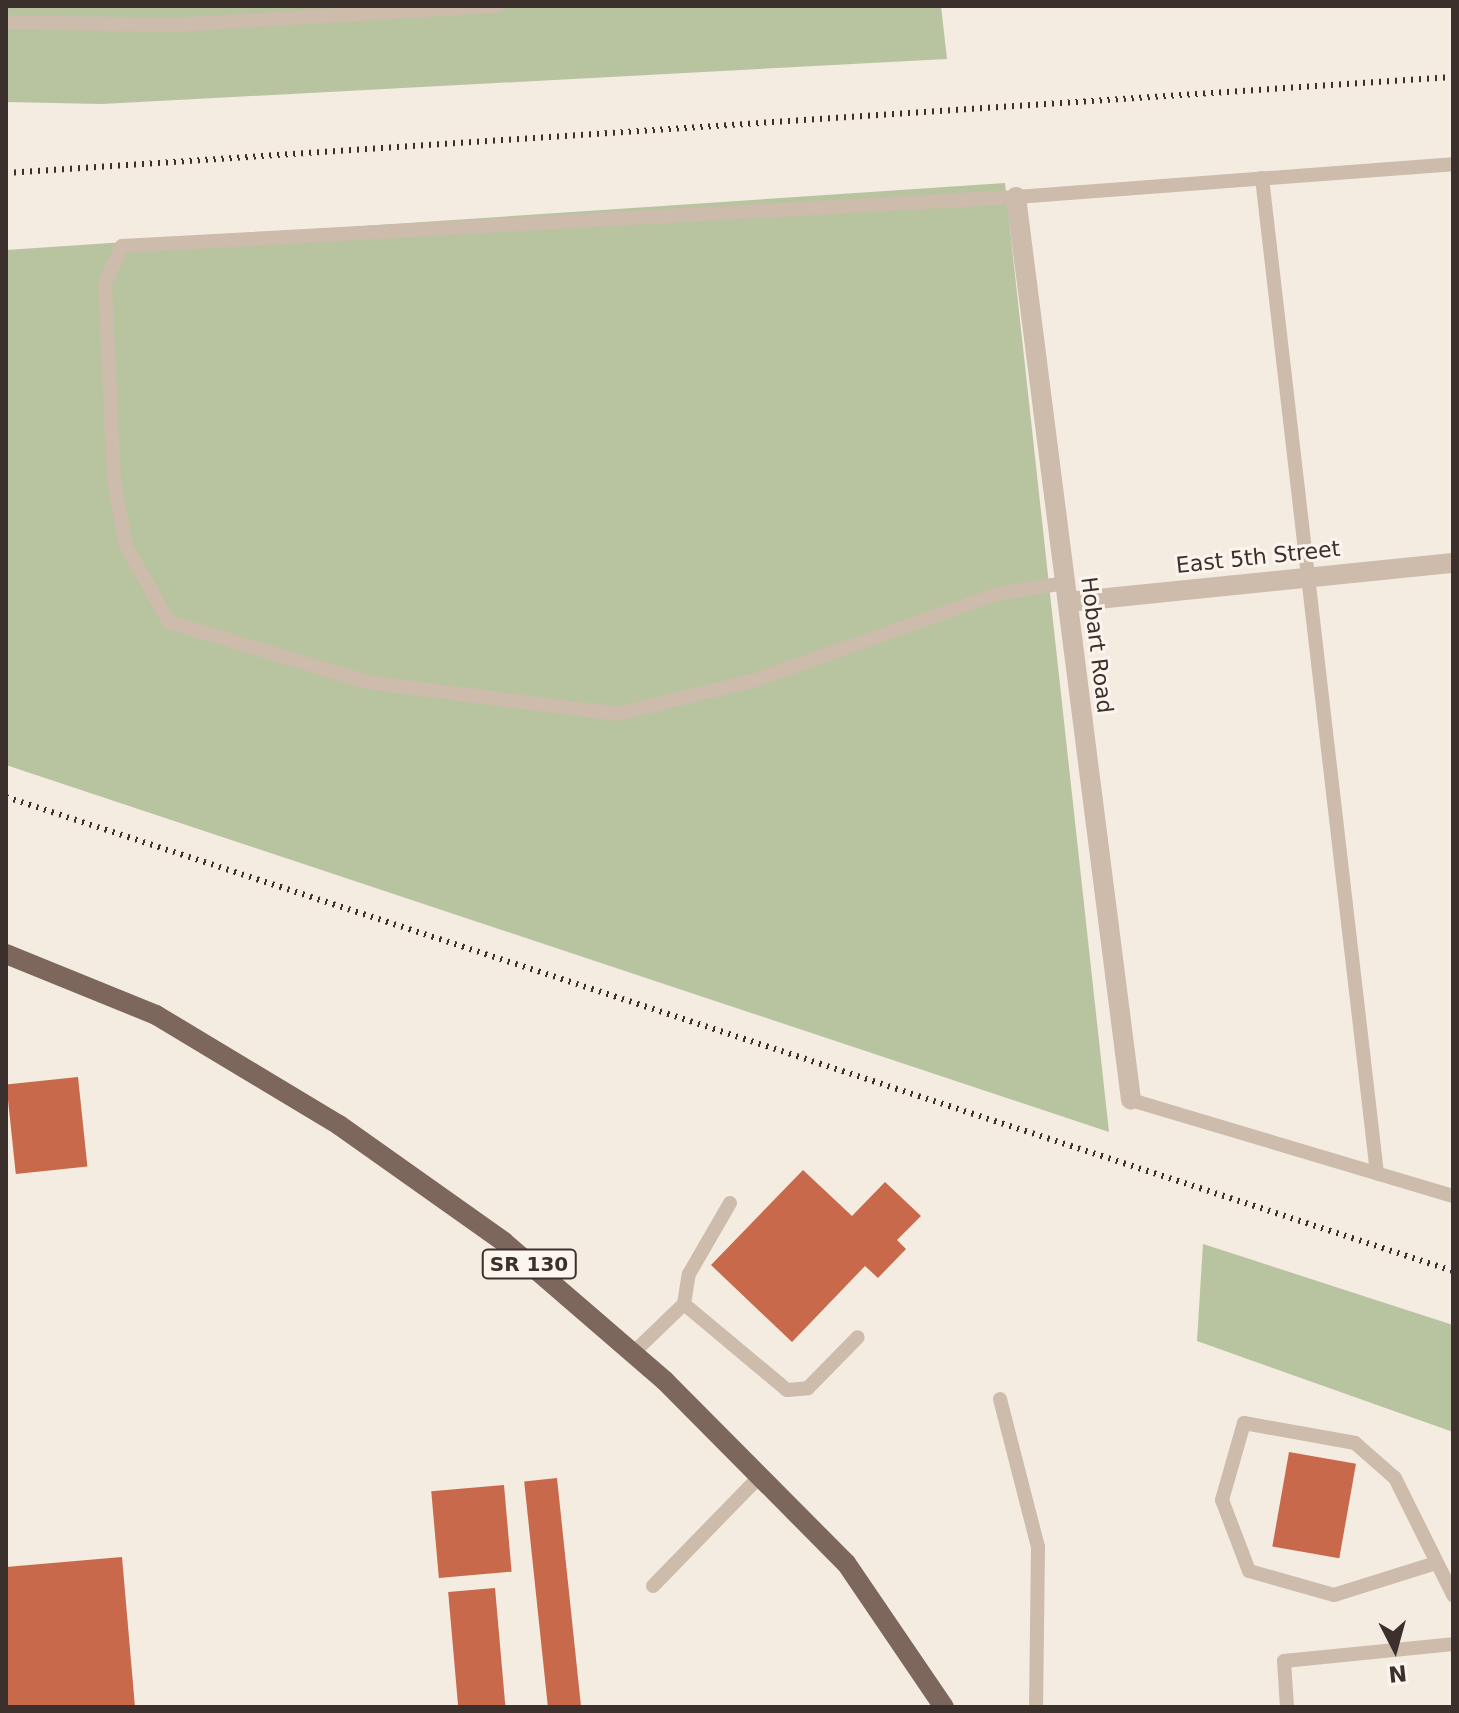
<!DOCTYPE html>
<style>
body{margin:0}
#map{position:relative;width:1459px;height:1713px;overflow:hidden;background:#f4ebe1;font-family:"DejaVu Sans",sans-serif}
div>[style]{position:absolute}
.green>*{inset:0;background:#b8c4a0}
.building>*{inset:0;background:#c8694b;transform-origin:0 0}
.lane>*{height:14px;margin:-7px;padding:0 7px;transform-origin:7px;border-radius:7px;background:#cdbbac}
.street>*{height:20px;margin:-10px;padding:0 10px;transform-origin:10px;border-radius:10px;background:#cdbbac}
.primary>*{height:20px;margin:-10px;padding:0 10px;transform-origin:10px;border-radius:10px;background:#7d675c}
.rail>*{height:6px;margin-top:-3px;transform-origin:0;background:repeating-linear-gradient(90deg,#3b302b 0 2px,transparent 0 8px)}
span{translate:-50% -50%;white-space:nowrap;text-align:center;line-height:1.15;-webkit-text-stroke:6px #fbf5ee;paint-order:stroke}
.shield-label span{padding:2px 6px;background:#fbf5ee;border:2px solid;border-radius:6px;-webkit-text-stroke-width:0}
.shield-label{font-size:20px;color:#3b302b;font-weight:700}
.street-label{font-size:22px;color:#3b302b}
.frame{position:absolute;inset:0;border:8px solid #3b302b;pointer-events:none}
.north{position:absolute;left:1355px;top:1609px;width:80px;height:80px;-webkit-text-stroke:6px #fbf5ee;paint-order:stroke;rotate:174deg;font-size:22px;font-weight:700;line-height:32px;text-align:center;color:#3b302b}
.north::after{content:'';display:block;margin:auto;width:28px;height:36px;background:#3b302b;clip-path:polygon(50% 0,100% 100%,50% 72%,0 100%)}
</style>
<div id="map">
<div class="green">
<i style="clip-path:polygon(6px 6px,941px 6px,947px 59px,102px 104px,6px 102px)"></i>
<i style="clip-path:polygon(1005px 183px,1109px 1132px,6px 765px,6px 250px)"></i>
<i style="clip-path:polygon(1203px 1244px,1453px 1325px,1453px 1432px,1197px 1341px)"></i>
</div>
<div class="building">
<i style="left:78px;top:1077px;width:90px;height:72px;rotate:84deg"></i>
<i style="clip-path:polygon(803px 1170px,852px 1216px,885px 1182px,921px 1216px,897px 1240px,906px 1249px,878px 1278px,865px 1266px,792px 1342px,711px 1265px)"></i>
<i style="left:1289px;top:1452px;width:68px;height:96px;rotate:10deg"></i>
<i style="left:557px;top:1478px;width:230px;height:33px;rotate:84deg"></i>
<i style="left:504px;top:1485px;width:87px;height:73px;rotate:85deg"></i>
<i style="clip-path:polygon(122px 1557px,135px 1707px,6px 1707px,6px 1567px)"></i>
<i style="left:495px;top:1588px;width:120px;height:47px;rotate:85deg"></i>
</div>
<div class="lane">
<i style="left:6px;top:22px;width:167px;rotate:1deg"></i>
<i style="left:173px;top:25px;width:325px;rotate:-3.4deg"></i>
<i style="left:1262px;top:178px;width:1002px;rotate:83.41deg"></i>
<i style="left:1065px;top:583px;width:69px;rotate:170.8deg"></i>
<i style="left:997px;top:594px;width:256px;rotate:160.4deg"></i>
<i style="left:756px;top:680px;width:142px;rotate:166.2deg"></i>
<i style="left:618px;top:714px;width:249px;rotate:-172.8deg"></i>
<i style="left:371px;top:683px;width:211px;rotate:-163.2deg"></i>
<i style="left:169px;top:622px;width:87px;rotate:-119.5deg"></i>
<i style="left:126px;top:546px;width:66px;rotate:-100.5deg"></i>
<i style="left:114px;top:481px;width:198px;rotate:-92.6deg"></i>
<i style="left:105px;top:283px;width:41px;rotate:-65.3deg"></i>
<i style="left:122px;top:246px;width:895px;rotate:-3.14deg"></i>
<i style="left:1016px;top:197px;width:438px;rotate:-4.3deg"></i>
<i style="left:1131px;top:1100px;width:336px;rotate:16.6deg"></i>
<i style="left:684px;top:1304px;width:30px;rotate:-81deg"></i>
<i style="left:689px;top:1274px;width:82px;rotate:-60deg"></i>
<i style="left:633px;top:1353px;width:71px;rotate:-43.9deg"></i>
<i style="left:684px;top:1304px;width:134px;rotate:39.9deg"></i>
<i style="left:787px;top:1390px;width:21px;rotate:-5deg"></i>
<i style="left:808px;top:1388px;width:71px;rotate:-45.6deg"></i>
<i style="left:1000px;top:1399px;width:153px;rotate:75.6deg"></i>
<i style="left:1038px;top:1547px;width:160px;rotate:90.7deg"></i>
<i style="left:1436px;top:1563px;width:107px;rotate:162.6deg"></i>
<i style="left:1334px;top:1595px;width:88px;rotate:-164.2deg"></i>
<i style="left:1249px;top:1571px;width:76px;rotate:-110.8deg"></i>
<i style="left:1222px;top:1500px;width:80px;rotate:-74.1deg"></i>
<i style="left:1244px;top:1423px;width:113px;rotate:10.2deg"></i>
<i style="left:1355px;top:1443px;width:53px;rotate:41.2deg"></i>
<i style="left:1395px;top:1478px;width:131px;rotate:63.6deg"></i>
<i style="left:653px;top:1586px;width:153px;rotate:-45.8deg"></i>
<i style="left:1287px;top:1707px;width:46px;rotate:-93.7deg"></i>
<i style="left:1284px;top:1661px;width:170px;rotate:-5.7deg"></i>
</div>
<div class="street">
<i style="left:1016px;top:197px;width:910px;rotate:82.74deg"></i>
<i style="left:1068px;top:602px;width:387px;rotate:-5.8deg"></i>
</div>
<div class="primary">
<i style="left:6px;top:954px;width:162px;rotate:22.1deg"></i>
<i style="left:156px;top:1015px;width:214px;rotate:31deg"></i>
<i style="left:339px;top:1125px;width:202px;rotate:35.3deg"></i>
<i style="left:504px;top:1242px;width:213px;rotate:40.8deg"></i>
<i style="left:665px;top:1381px;width:257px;rotate:45.2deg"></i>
<i style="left:846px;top:1563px;width:174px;rotate:55.8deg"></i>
</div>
<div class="rail">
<i style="left:6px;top:173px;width:1450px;rotate:-3.8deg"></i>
<i style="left:6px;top:797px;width:1523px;rotate:18.14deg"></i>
</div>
<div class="shield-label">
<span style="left:529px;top:1264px">SR 130</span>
</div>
<div class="street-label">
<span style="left:1258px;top:557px;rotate:-6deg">East 5th Street</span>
<span style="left:1097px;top:645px;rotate:83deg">Hobart Road</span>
</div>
<div class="frame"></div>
<div class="north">N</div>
</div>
